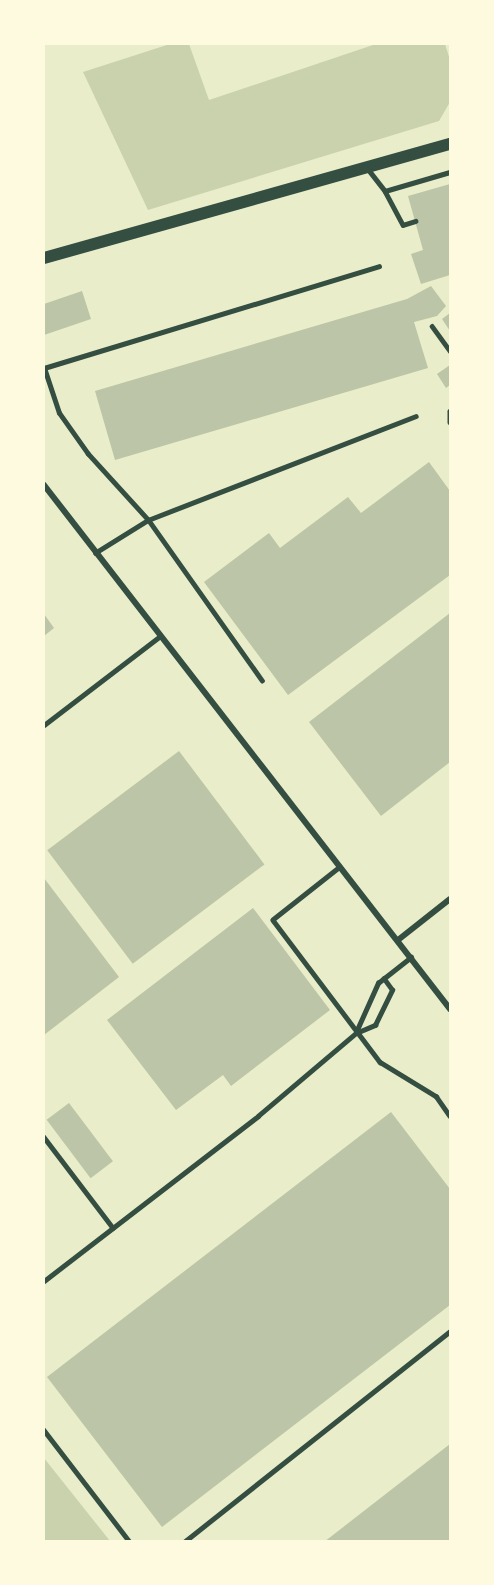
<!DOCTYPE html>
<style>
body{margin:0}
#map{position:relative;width:494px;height:1585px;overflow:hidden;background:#e9edc9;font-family:Rubik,sans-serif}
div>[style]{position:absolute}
.green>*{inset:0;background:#cad2ad}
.building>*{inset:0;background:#bcc5a7;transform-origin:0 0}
.service>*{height:4.5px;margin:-2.25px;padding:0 2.25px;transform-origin:2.25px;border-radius:2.25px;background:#344e41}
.minor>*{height:6px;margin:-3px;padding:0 3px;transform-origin:3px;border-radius:3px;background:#344e41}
.secondary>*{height:12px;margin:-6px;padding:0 6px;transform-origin:6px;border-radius:6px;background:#344e41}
span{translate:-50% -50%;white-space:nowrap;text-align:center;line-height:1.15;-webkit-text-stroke:6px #fefae0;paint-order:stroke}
.frame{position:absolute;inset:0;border:45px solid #fefae0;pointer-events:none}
</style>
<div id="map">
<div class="green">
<i style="clip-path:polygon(170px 44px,189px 44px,209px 100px,376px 44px,445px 44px,450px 60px,450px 102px,439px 121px,148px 210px,83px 72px)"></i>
<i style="clip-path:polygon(44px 1458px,110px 1541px,44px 1541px)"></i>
</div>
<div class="building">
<i style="clip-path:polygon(450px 184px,450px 275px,421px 284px,411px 254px,423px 250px,408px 196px)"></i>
<i style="clip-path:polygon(431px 286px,446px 306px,437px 316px,414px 322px,428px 368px,115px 460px,95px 391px,407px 299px)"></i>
<i style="clip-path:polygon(82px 291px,91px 319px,44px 335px,44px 304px)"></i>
<i style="clip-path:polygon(450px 313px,450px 331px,442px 319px)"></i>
<i style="clip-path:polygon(450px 365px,450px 385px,446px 388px,437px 374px)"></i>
<i style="clip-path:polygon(429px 462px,450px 491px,450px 575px,288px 695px,204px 582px,269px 533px,280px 548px,348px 497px,361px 513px)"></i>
<i style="clip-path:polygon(450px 613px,450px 762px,381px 816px,309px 722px)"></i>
<i style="clip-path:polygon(44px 614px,54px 628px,44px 636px)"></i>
<i style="left:179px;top:751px;width:142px;height:165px;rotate:53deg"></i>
<i style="clip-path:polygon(44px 878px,119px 977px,44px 1035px)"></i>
<i style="clip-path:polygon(253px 908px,330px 1010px,231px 1086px,223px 1075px,176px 1110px,107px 1020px)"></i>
<i style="left:69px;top:1103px;width:73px;height:28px;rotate:53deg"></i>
<i style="clip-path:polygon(391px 1112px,450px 1189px,450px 1305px,162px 1527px,47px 1377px)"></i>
<i style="clip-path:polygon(450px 1444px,450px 1542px,324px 1542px)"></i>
</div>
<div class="service">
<i style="left:368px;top:169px;width:28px;rotate:52deg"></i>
<i style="left:385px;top:191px;width:68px;rotate:-16.3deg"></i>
<i style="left:385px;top:191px;width:38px;rotate:62deg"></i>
<i style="left:403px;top:225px;width:13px;rotate:-18deg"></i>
<i style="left:432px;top:326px;width:31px;rotate:54deg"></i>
<i style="left:450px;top:411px;width:11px;rotate:90deg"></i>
<i style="left:95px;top:553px;width:62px;rotate:-31.9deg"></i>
<i style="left:148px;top:520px;width:89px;rotate:-132.3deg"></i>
<i style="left:88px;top:454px;width:50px;rotate:-125.3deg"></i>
<i style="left:59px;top:413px;width:47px;rotate:-108.4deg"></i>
<i style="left:44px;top:368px;width:350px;rotate:-16.9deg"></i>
<i style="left:262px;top:681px;width:197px;rotate:-125.3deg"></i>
<i style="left:148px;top:520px;width:287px;rotate:-21.2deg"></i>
<i style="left:44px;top:725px;width:145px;rotate:-37.4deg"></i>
<i style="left:340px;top:867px;width:85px;rotate:141.7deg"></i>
<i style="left:273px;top:920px;width:178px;rotate:53deg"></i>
<i style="left:380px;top:1062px;width:66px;rotate:31.3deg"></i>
<i style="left:436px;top:1096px;width:24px;rotate:55deg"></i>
<i style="left:356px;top:1032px;width:54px;rotate:-65.8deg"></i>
<i style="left:378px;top:983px;width:42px;rotate:-38.2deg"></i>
<i style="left:44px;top:1137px;width:114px;rotate:52.8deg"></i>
<i style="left:44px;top:1281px;width:270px;rotate:-37.6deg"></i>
<i style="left:258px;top:1116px;width:128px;rotate:-40.3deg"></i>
<i style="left:356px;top:1033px;width:21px;rotate:-23deg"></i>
<i style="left:375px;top:1025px;width:39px;rotate:-64deg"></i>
<i style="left:392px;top:990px;width:14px;rotate:-126deg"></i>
<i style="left:44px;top:1430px;width:141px;rotate:52.5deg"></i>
<i style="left:184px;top:1542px;width:340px;rotate:-38.4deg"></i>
</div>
<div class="minor">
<i style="left:44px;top:485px;width:663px;rotate:52.23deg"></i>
<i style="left:398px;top:940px;width:66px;rotate:-38.3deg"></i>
</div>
<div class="secondary">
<i style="left:44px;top:258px;width:422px;rotate:-15.7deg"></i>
</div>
<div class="frame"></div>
</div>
